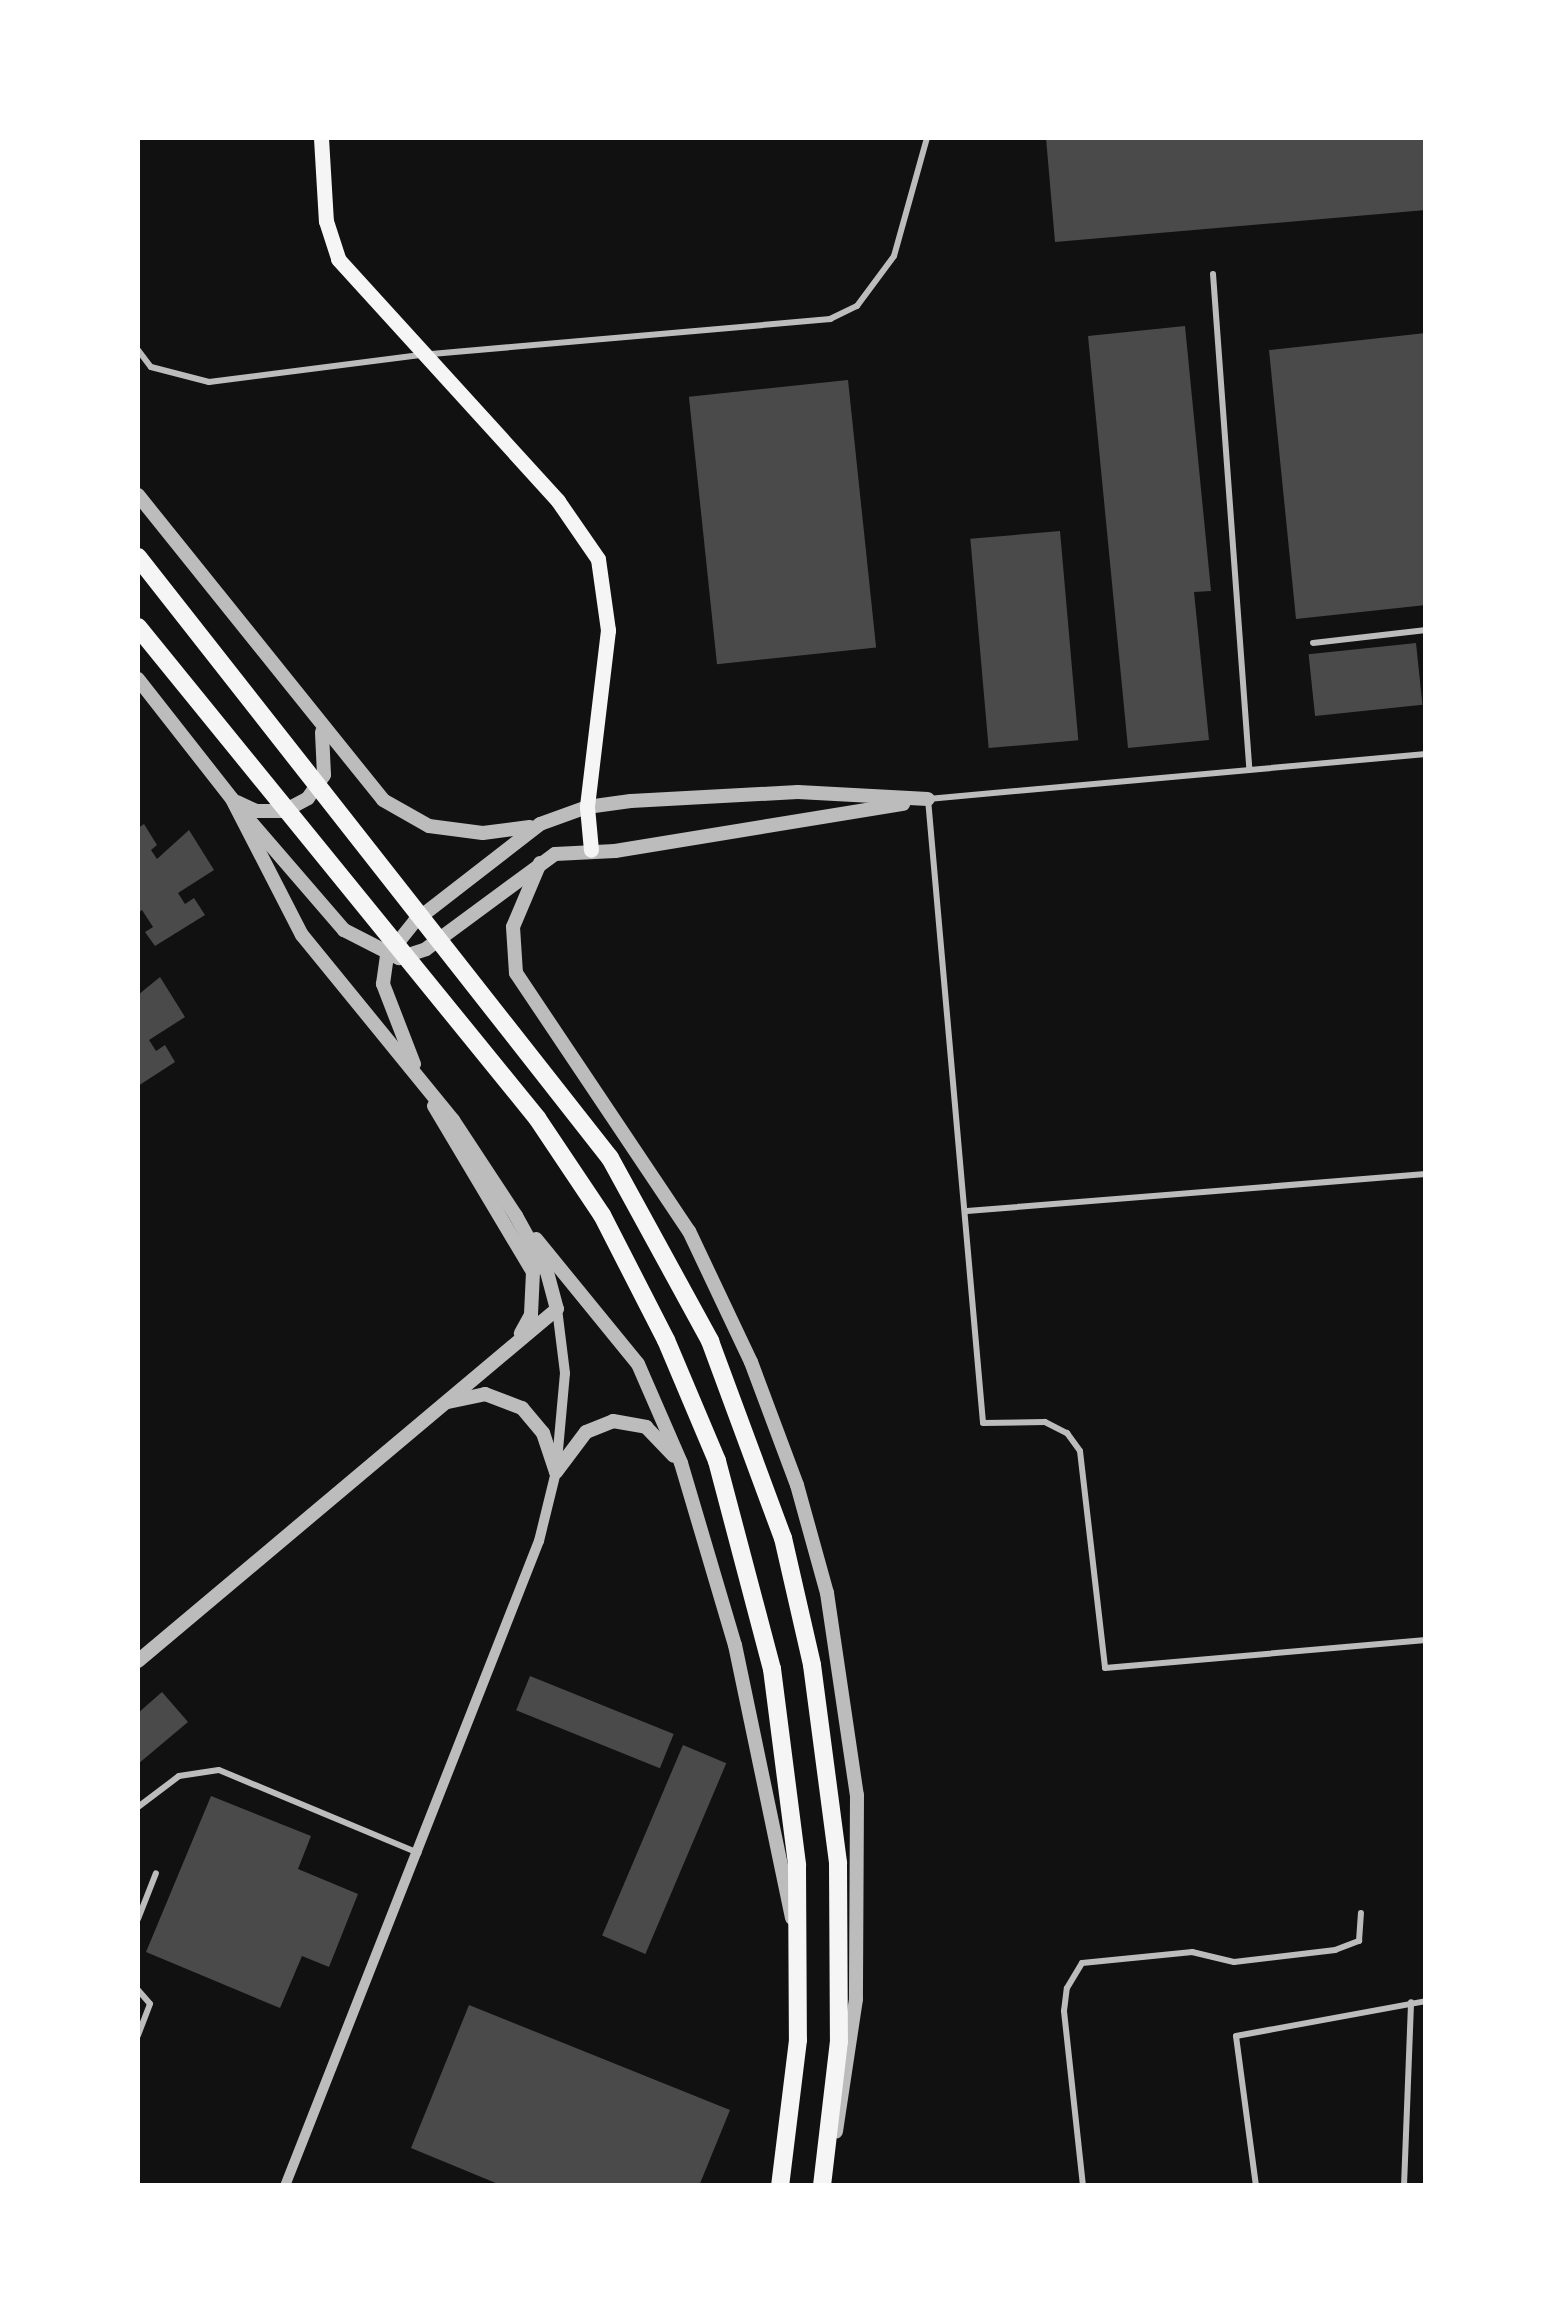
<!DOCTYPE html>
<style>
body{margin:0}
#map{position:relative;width:1563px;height:2323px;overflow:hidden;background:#111;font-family:Cabin,sans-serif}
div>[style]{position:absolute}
.building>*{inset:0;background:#4a4a4a;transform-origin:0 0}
.service>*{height:6px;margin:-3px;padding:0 3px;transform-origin:3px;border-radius:3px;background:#bcbcbc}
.minor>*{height:10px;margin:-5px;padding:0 5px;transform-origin:5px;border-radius:5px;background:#bcbcbc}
.tertiary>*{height:14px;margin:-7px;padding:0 7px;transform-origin:7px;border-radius:7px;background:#bcbcbc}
.secondary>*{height:15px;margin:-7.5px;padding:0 7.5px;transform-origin:7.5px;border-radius:7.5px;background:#f5f5f5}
.primary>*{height:18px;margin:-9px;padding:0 9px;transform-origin:9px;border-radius:9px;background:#f5f5f5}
span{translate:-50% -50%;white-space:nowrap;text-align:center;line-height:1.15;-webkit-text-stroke:9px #fff;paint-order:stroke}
.frame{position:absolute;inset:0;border:140px solid #fff;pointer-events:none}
</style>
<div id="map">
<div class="building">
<i style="clip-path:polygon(1046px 138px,1426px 138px,1426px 210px,1055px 242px)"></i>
<i style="clip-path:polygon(1185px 326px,1211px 591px,1194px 592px,1209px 740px,1128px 748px,1088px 336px)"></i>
<i style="clip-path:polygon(1426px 333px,1426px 605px,1296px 619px,1269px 350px)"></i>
<i style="left:848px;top:380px;width:269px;height:160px;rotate:84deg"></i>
<i style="left:1060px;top:531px;width:210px;height:90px;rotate:85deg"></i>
<i style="left:1416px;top:643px;width:62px;height:108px;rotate:84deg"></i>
<i style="clip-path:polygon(144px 824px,157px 845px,151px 850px,157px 859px,189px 830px,214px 870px,178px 893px,185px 904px,194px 898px,205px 915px,155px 946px,145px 932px,153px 927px,142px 910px,138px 913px,138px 828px)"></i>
<i style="clip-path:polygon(160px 977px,185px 1017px,149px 1040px,156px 1051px,165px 1045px,175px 1062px,138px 1086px,138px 995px)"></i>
<i style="left:530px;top:1676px;width:155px;height:37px;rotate:22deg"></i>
<i style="clip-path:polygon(162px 1692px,188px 1722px,138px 1764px,138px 1713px)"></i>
<i style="left:683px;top:1745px;width:47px;height:207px;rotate:23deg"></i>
<i style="clip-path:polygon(211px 1796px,311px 1836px,298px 1869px,358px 1894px,329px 1967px,302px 1956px,280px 2008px,146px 1952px)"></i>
<i style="clip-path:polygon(469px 2005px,730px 2110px,699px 2186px,503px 2186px,411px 2148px)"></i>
</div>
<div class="service">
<i style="left:1213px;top:274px;width:497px;rotate:85.8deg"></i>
<i style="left:138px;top:350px;width:21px;rotate:53deg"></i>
<i style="left:151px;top:367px;width:60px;rotate:14.5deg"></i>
<i style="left:209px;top:382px;width:213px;rotate:-7.3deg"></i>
<i style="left:420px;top:355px;width:412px;rotate:-5deg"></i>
<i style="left:830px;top:319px;width:30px;rotate:-26deg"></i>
<i style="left:857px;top:306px;width:62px;rotate:-53.5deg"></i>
<i style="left:894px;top:256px;width:123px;rotate:-74.4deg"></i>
<i style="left:1313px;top:643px;width:114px;rotate:-6.6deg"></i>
<i style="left:1426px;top:754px;width:500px;rotate:174.84deg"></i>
<i style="left:928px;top:799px;width:626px;rotate:84.96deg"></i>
<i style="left:983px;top:1423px;width:62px;rotate:-0.9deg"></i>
<i style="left:1045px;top:1422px;width:25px;rotate:27deg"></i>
<i style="left:1067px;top:1433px;width:22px;rotate:54deg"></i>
<i style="left:1080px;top:1451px;width:218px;rotate:83.4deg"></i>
<i style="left:1105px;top:1668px;width:322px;rotate:-5deg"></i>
<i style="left:967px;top:1211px;width:460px;rotate:-4.6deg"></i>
<i style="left:138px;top:1807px;width:51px;rotate:-37.1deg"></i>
<i style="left:179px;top:1776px;width:40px;rotate:-8.5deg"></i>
<i style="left:219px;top:1770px;width:216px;rotate:22.6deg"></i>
<i style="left:138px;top:1919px;width:49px;rotate:-68.6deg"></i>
<i style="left:138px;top:1990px;width:18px;rotate:49deg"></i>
<i style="left:150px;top:2004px;width:34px;rotate:111deg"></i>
<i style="left:1083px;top:2186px;width:176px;rotate:-96.2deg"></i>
<i style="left:1064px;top:2011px;width:23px;rotate:-83deg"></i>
<i style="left:1067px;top:1988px;width:29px;rotate:-59deg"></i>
<i style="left:1082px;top:1963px;width:111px;rotate:-5.7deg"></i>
<i style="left:1192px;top:1952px;width:43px;rotate:13.4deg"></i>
<i style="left:1234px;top:1962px;width:102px;rotate:-6.8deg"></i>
<i style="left:1335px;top:1950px;width:26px;rotate:-21deg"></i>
<i style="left:1359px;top:1941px;width:28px;rotate:-86deg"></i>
<i style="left:1256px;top:2186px;width:151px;rotate:-97.6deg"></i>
<i style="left:1236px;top:2036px;width:193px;rotate:-10.4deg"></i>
<i style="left:1404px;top:2186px;width:184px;rotate:-87.8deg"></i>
</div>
<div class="minor">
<i style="left:285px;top:2186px;width:693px;rotate:-68.51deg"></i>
<i style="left:539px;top:1541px;width:71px;rotate:-76.2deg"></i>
<i style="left:556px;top:1472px;width:99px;rotate:-84.8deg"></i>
<i style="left:565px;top:1373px;width:64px;rotate:-97.1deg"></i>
</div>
<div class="tertiary">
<i style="left:138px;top:495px;width:391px;rotate:51.2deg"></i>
<i style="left:383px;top:800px;width:53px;rotate:29.5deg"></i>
<i style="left:429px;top:826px;width:54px;rotate:7.4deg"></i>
<i style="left:483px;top:833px;width:47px;rotate:-7.3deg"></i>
<i style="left:138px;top:679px;width:152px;rotate:51.9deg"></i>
<i style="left:232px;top:799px;width:153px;rotate:62.8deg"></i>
<i style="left:302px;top:935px;width:239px;rotate:50.8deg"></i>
<i style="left:453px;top:1120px;width:115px;rotate:56.7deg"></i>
<i style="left:516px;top:1216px;width:64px;rotate:61deg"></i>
<i style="left:547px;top:1272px;width:38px;rotate:75deg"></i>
<i style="left:557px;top:1309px;width:547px;rotate:139.97deg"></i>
<i style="left:237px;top:802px;width:21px;rotate:25deg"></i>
<i style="left:256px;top:811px;width:28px"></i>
<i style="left:284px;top:811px;width:27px;rotate:-28deg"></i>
<i style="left:308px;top:798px;width:28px;rotate:-55deg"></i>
<i style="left:324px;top:775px;width:43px;rotate:-92.7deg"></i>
<i style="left:243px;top:813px;width:155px;rotate:49.2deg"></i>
<i style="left:344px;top:930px;width:62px;rotate:27deg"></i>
<i style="left:399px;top:958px;width:28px;rotate:-18deg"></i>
<i style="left:426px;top:949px;width:160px;rotate:-36.4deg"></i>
<i style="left:555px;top:854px;width:60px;rotate:-2.9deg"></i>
<i style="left:615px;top:851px;width:292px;rotate:-9.3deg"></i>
<i style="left:540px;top:863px;width:69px;rotate:112.9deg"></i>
<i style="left:513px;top:927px;width:46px;rotate:86.3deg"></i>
<i style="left:516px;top:973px;width:311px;rotate:56.2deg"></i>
<i style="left:689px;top:1231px;width:145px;rotate:64.7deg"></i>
<i style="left:751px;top:1362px;width:131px;rotate:69.5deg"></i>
<i style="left:797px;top:1485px;width:112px;rotate:74.5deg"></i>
<i style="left:827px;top:1593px;width:204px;rotate:81.6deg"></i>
<i style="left:857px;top:1795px;width:204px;rotate:90.3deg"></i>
<i style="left:856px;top:1999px;width:134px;rotate:98.6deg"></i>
<i style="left:414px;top:1064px;width:86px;rotate:-111.2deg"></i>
<i style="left:383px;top:984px;width:28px;rotate:-82deg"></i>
<i style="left:387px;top:956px;width:45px;rotate:-51.3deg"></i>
<i style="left:415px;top:921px;width:158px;rotate:-37.8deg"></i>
<i style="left:540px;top:824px;width:50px;rotate:-19.9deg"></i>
<i style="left:587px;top:807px;width:44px;rotate:-7.8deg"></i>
<i style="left:631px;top:801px;width:167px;rotate:-3.1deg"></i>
<i style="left:798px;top:792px;width:130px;rotate:3.1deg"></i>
<i style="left:434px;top:1106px;width:193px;rotate:59.2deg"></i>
<i style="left:533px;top:1272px;width:43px;rotate:92.7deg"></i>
<i style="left:531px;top:1315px;width:21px;rotate:119deg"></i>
<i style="left:536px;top:1239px;width:161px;rotate:50.8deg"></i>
<i style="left:638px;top:1364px;width:108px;rotate:66.5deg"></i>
<i style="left:681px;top:1463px;width:190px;rotate:73.5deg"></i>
<i style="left:735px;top:1645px;width:279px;rotate:78.2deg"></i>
<i style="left:448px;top:1402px;width:38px;rotate:-12deg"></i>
<i style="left:485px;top:1394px;width:40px;rotate:21deg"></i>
<i style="left:522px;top:1408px;width:33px;rotate:50deg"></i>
<i style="left:543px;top:1433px;width:41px;rotate:71.6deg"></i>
<i style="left:556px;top:1472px;width:50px;rotate:-53.1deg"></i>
<i style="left:586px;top:1432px;width:29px;rotate:-22deg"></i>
<i style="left:613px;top:1421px;width:34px;rotate:10deg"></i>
<i style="left:646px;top:1427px;width:40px;rotate:46deg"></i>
</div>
<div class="secondary">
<i style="left:321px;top:138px;width:83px;rotate:86.6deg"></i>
<i style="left:326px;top:221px;width:40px;rotate:72deg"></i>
<i style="left:338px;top:259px;width:327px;rotate:47.7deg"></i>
<i style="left:558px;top:501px;width:70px;rotate:55.4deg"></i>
<i style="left:598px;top:559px;width:72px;rotate:82deg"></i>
<i style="left:608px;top:630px;width:178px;rotate:96.8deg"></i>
<i style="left:587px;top:807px;width:43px;rotate:84.7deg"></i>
</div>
<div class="primary">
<i style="left:138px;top:557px;width:764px;rotate:51.86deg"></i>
<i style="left:610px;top:1158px;width:209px;rotate:61.3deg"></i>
<i style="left:710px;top:1341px;width:210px;rotate:69.7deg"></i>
<i style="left:783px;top:1538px;width:130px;rotate:77.1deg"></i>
<i style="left:812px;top:1665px;width:200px;rotate:82.5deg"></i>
<i style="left:838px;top:1863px;width:178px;rotate:89.7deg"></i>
<i style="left:839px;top:2041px;width:146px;rotate:96.7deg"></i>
<i style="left:138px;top:627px;width:633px;rotate:50.9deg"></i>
<i style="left:537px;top:1118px;width:117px;rotate:56.2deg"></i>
<i style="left:602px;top:1215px;width:140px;rotate:62.9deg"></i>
<i style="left:666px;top:1340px;width:131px;rotate:67.1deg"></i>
<i style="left:717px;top:1461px;width:215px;rotate:75.2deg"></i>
<i style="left:772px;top:1669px;width:198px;rotate:82.7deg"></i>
<i style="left:797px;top:1865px;width:175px;rotate:89.7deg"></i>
<i style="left:798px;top:2040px;width:147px;rotate:97deg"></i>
</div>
<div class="frame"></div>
</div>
